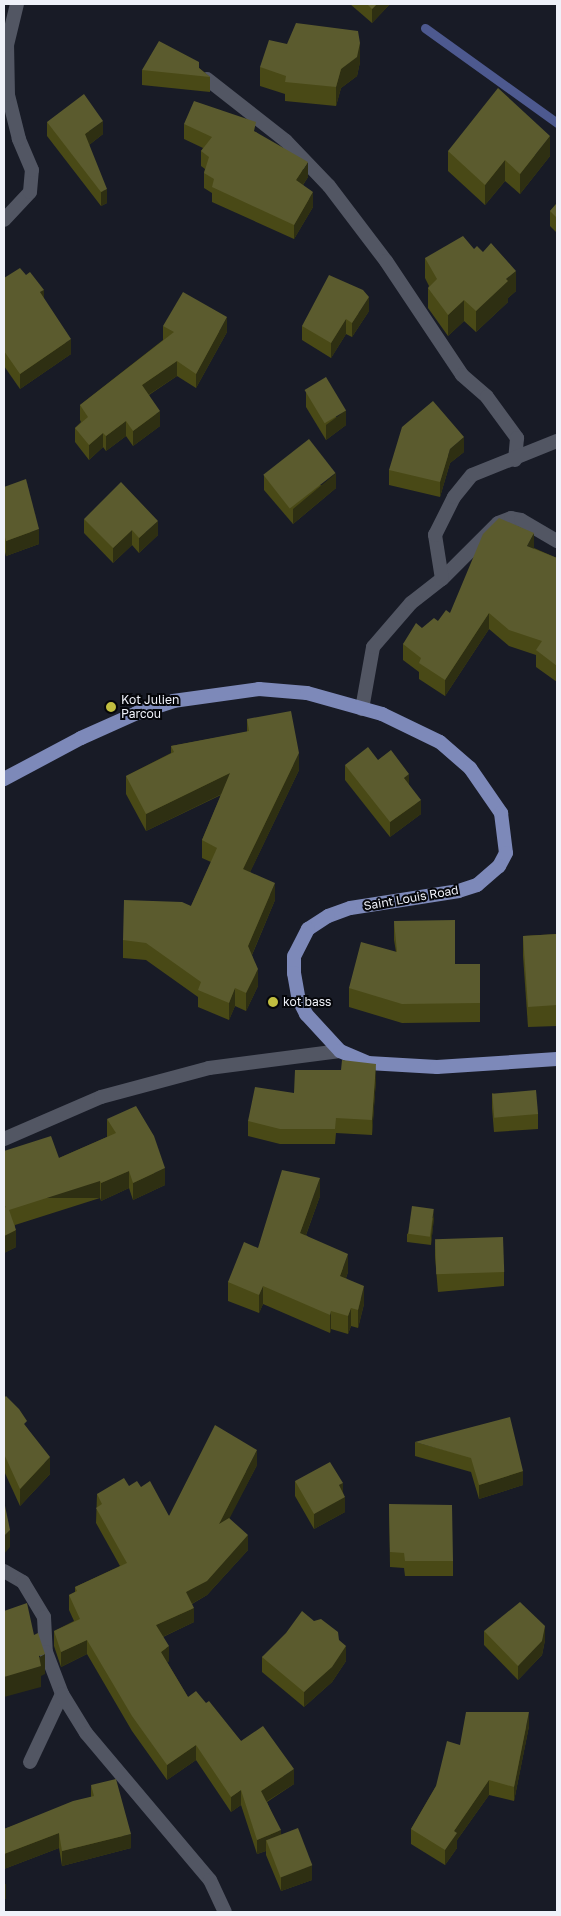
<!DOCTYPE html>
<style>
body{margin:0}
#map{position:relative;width:561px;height:1916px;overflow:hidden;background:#181b26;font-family:"Golos Text",sans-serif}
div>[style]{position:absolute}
.stream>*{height:9px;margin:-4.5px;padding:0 4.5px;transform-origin:4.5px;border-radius:4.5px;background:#4d598f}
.minor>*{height:14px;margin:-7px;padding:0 7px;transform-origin:7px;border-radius:7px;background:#525663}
.primary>*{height:14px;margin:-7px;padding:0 7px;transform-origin:7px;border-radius:7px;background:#7d89b9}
.wall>*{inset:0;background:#494916}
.shaded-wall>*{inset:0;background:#2e2f12;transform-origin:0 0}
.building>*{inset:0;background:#5b5b2e;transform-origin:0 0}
.dots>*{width:14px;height:14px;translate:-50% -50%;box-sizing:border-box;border:2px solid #05060a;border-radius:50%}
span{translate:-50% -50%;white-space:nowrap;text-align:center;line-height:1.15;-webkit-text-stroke:4px #05060a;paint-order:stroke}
.poi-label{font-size:12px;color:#eff1f9}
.left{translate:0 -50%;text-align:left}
.street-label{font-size:12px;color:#eff1f9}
.frame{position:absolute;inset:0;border:5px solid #eff1f9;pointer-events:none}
</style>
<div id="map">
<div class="stream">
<i style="left:425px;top:28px;width:163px;rotate:35.7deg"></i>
</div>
<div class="minor">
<i style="left:207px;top:79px;width:100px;rotate:38.1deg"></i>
<i style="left:286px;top:141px;width:62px;rotate:46.3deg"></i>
<i style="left:329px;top:186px;width:94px;rotate:52.8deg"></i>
<i style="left:386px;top:261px;width:137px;rotate:56.3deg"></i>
<i style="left:462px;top:375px;width:33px;rotate:41deg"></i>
<i style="left:487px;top:397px;width:51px;rotate:53.8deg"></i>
<i style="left:517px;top:438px;width:22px;rotate:95deg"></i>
<i style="left:4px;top:220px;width:38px;rotate:-47deg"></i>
<i style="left:30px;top:192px;width:22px;rotate:-85deg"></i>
<i style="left:32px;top:170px;width:34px;rotate:-113deg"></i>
<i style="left:19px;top:139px;width:45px;rotate:-104deg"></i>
<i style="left:8px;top:95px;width:50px;rotate:-91.1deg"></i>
<i style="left:7px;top:45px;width:42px;rotate:-76.3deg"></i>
<i style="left:442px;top:579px;width:79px;rotate:-45deg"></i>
<i style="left:498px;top:523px;width:14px;rotate:-21deg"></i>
<i style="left:511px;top:518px;width:10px;rotate:11deg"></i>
<i style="left:521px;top:520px;width:42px;rotate:30.3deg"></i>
<i style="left:362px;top:709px;width:63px;rotate:-79.9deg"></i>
<i style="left:373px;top:647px;width:58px;rotate:-49.2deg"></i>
<i style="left:411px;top:603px;width:39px;rotate:-38deg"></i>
<i style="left:442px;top:579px;width:45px;rotate:-99deg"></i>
<i style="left:435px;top:535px;width:42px;rotate:-63.4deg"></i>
<i style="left:454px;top:497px;width:28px;rotate:-51deg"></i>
<i style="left:472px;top:475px;width:92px;rotate:-21.8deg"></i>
<i style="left:4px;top:1139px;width:106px;rotate:-23.4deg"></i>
<i style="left:101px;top:1097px;width:112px;rotate:-15deg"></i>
<i style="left:209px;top:1068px;width:132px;rotate:-7.4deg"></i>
<i style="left:4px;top:1571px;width:22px;rotate:30deg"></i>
<i style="left:23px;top:1582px;width:41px;rotate:59deg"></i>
<i style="left:44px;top:1617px;width:35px;rotate:87deg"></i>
<i style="left:46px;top:1652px;width:45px;rotate:69.1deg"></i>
<i style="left:62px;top:1694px;width:75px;rotate:115.2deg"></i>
<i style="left:62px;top:1694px;width:46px;rotate:58.4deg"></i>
<i style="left:86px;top:1733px;width:192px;rotate:49.9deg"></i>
<i style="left:210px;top:1880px;width:35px;rotate:65deg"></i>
</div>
<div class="primary">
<i style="left:4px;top:779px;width:87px;rotate:-28deg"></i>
<i style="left:81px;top:738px;width:61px;rotate:-24.1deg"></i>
<i style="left:137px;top:713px;width:38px;rotate:-18deg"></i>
<i style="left:173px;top:701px;width:87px;rotate:-7.9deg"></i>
<i style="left:259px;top:689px;width:48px;rotate:4.8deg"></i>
<i style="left:307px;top:693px;width:78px;rotate:15.6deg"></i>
<i style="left:382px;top:714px;width:64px;rotate:25.8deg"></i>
<i style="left:440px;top:742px;width:40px;rotate:41deg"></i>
<i style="left:470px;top:768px;width:55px;rotate:55.4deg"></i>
<i style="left:501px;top:813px;width:40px;rotate:82.9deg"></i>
<i style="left:506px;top:853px;width:15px;rotate:118deg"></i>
<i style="left:499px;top:866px;width:29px;rotate:139deg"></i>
<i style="left:477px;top:885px;width:19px;rotate:162deg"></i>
<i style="left:459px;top:891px;width:110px;rotate:171.1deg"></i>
<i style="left:350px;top:908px;width:23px;rotate:160deg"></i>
<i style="left:328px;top:916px;width:24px;rotate:147deg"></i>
<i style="left:308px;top:929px;width:30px;rotate:117deg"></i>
<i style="left:294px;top:956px;width:17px;rotate:90deg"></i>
<i style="left:294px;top:973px;width:27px;rotate:80deg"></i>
<i style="left:299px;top:1000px;width:16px;rotate:63deg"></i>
<i style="left:306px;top:1014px;width:50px;rotate:47.4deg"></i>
<i style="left:340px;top:1051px;width:30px;rotate:23deg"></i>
<i style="left:368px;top:1063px;width:69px;rotate:3.3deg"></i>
<i style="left:437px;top:1067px;width:120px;rotate:-3.8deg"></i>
</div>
<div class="wall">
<i style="clip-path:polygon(350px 4px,390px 4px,372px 23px)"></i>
<i style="clip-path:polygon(360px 62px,357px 76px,341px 88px,336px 106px,285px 101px,285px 94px,260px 86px,260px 67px)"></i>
<i style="clip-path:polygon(199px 68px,210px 77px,210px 92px,142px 85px,142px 70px)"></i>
<i style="clip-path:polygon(47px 122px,103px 134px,89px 145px,107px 203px,101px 206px,47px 136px)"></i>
<i style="clip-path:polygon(184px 124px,256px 132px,308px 177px,303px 185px,313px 207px,294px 239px,212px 202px,212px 193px,204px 188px,204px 173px,205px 169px,201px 166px,201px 151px,203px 148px,184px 139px)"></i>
<i style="clip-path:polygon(448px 151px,550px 156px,520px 194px,505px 181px,485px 205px,448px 171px)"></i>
<i style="clip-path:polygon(557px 203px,557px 233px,550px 226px,550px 211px)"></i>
<i style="clip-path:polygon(474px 249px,516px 291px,508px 298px,508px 302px,476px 332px,464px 321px,448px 336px,428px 308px,428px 288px,429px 286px,425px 278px,425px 258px)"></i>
<i style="clip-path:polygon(4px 278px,44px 299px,71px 354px,20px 389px,4px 366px)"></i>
<i style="clip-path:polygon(369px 311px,352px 337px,346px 334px,331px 358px,302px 340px,302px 326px)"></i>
<i style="clip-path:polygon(163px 326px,227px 332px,196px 388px,177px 376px,149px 395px,160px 426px,133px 446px,126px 436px,106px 451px,103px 447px,89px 460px,75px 442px,75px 428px,81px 422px,80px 420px,80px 405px,163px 340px)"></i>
<i style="clip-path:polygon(306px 392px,346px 425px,326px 440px,306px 407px)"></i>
<i style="clip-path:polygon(464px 452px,450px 463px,440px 497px,389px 485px,389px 470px)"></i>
<i style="clip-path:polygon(264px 475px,336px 488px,293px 524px,264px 490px)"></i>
<i style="clip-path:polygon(4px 487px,39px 544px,6px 556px,4px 548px)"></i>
<i style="clip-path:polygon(84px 519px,158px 535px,139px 553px,132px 545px,113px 563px,84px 533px)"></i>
<i style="clip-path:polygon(534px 548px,557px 558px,557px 682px,536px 667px,536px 655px,509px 646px,489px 629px,445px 696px,419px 679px,419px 672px,403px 660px,403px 644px,422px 628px,438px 621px,450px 613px)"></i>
<i style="clip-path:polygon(247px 719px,299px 770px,250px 872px,275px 900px,252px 955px,258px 986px,246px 1011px,235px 1006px,229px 1020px,198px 1007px,198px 997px,146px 960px,123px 958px,123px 940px,191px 906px,211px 862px,202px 858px,202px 840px,221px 795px,146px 831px,126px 794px,126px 776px,171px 753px,171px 746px,247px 732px)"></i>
<i style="clip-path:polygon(345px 765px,409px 785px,421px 814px,390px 837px,345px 780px)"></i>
<i style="clip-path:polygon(394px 921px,455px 964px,480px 964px,480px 1022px,402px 1023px,349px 1007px,349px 988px,396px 952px,394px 940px)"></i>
<i style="clip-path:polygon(557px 934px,557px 1026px,528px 1027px,523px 956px,523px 936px)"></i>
<i style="clip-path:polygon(376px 1079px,372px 1135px,336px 1133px,335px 1144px,280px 1144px,248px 1136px,248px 1121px,294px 1093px)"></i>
<i style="clip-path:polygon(492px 1093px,538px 1114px,538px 1129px,494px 1132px,492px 1108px)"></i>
<i style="clip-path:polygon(107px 1119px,165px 1185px,133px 1200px,129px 1188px,101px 1201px,100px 1198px,15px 1225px,16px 1247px,4px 1253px,4px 1151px,59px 1158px,107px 1137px)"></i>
<i style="clip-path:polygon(320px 1196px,306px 1235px,348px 1272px,346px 1278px,364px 1304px,358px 1328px,351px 1326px,348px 1334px,331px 1329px,330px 1333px,263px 1304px,259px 1313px,228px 1301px,228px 1282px,258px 1248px)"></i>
<i style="clip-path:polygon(434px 1217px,431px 1245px,407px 1242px,407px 1234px)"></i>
<i style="clip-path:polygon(435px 1242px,504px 1272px,504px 1286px,438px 1292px,435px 1257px)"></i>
<i style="clip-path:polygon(4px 1398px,27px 1428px,50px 1474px,20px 1506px,4px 1471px)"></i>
<i style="clip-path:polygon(415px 1442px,523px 1471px,523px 1485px,479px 1499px,471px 1472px,415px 1456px)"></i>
<i style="clip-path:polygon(257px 1465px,229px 1518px,248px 1550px,207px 1595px,192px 1604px,194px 1622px,163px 1637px,169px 1661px,167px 1662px,188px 1697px,206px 1703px,241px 1741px,294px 1784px,267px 1802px,281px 1835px,312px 1880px,281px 1891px,266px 1855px,266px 1851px,257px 1854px,241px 1805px,231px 1812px,196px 1760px,167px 1780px,132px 1731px,87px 1654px,61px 1667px,54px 1646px,54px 1631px,74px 1621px,69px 1610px,69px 1595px,75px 1592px,75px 1587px,120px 1566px,96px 1523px,97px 1494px,129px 1486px,141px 1487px,169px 1516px)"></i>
<i style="clip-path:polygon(295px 1481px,343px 1492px,345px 1512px,314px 1529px,295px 1496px)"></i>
<i style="clip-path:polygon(389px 1504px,453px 1561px,453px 1576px,405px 1576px,404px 1568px,390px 1567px)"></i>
<i style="clip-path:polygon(314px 1621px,339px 1640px,346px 1661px,332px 1682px,304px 1707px,262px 1672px,262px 1657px)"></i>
<i style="clip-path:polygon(484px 1631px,545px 1640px,542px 1655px,518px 1680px,484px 1645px)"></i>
<i style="clip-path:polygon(529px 1726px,514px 1801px,489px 1795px,457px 1840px,457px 1848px,445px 1865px,411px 1844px,411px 1829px,460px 1745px)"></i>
<i style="clip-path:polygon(91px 1785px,131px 1848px,62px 1866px,59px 1848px,4px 1869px,4px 1829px,91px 1797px)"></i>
</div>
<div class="shaded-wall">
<i style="clip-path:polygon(377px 4px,390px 4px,372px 23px,372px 9px)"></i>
<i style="clip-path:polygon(360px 43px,360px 62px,357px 76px,341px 88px,336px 106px,336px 87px,341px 69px)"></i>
<i style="clip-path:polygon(103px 121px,103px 134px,85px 148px,85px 134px)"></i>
<i style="clip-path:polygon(550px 136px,550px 156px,520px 194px,520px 174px)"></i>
<i style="clip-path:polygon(505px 160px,505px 181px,485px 205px,485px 185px)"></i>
<i style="clip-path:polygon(308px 162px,308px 177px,296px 195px,296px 180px)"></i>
<i style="clip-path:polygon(107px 189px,107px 203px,101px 206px,101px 192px)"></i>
<i style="clip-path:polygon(313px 192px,313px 207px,294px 239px,294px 225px)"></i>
<i style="clip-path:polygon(516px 271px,516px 291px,508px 298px,508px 302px,476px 332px,476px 311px,506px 279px)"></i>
<i style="clip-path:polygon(44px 290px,44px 305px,40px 292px)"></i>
<i style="clip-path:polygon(369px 297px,369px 311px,352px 337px,352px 323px)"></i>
<i style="clip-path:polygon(464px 300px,464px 321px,448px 336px,448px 315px)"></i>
<i style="clip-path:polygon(227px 317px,227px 332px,196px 388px,196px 374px)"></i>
<i style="clip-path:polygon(346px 319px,346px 334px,331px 358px,331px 343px)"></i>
<i style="clip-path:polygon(71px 339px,71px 354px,20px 389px,20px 374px)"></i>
<i style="clip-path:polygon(177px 361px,177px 376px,142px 399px,142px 385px)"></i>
<i style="clip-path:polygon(346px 410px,346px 425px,326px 440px,326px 425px)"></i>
<i style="clip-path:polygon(160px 411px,160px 426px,133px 446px,133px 431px)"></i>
<i style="clip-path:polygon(126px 421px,126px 436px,106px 451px,106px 436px)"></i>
<i style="clip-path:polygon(103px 433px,103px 447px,89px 460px,89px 445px)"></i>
<i style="clip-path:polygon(464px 437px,464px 452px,450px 463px,440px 497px,440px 482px,450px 449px)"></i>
<i style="clip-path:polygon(336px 473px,336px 488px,293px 524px,293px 509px)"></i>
<i style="clip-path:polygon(158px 521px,158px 535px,139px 553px,139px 538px)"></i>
<i style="clip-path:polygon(39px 529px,39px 544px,6px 556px,6px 541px)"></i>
<i style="clip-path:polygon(132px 530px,132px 545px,113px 563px,113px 548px)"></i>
<i style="clip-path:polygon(534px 533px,534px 549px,527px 546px)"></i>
<i style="clip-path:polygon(489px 613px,489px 629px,445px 696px,445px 680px)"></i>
<i style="clip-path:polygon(299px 753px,299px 770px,243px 887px,243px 869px)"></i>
<i style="clip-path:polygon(230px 773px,230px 790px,146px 831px,146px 814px)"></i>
<i style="clip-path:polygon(409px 774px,409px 789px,404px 778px)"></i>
<i style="clip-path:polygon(421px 800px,421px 814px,390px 837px,390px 822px)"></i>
<i style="clip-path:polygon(275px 883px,275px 900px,248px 964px,248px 946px)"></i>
<i style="clip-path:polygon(258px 969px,258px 986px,246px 1011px,246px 993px)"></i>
<i style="clip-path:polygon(235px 988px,235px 1006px,229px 1020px,229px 1003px)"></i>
<i style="clip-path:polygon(376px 1064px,376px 1079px,372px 1135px,372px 1120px)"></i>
<i style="clip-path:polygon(165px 1168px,165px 1185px,133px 1200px,133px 1183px)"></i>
<i style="clip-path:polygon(129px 1171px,129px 1188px,101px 1201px,101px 1183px)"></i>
<i style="clip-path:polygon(320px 1178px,320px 1196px,300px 1251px,300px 1233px)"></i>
<i style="left:100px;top:1181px;width:17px;height:96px;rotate:90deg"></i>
<i style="clip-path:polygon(434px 1209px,434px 1217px,431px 1245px,431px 1237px)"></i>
<i style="clip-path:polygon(16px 1230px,16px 1247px,4px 1253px,4px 1236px)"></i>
<i style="clip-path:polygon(348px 1254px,348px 1272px,340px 1294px,340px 1276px)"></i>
<i style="clip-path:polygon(263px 1286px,263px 1304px,259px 1313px,259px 1295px)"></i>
<i style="clip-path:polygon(364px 1286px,364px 1304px,358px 1328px,358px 1310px)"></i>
<i style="clip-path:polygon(351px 1308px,351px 1326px,348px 1334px,348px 1316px)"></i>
<i style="clip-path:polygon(331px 1311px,331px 1329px,330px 1333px,330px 1315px)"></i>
<i style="clip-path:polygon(257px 1450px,257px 1465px,219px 1539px,219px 1524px)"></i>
<i style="clip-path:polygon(50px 1457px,50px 1474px,20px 1506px,20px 1489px)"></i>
<i style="clip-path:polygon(523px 1471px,523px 1485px,479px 1499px,479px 1485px)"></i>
<i style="clip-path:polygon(343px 1483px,343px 1498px,345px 1497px,345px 1512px,314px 1529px,314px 1514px,339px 1485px)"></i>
<i style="clip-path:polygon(10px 1530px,10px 1547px,4px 1554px,4px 1536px)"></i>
<i style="clip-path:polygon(248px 1535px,248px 1550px,207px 1595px,186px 1607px,186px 1592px)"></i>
<i style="clip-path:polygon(194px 1608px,194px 1622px,156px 1640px,156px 1625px)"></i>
<i style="clip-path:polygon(545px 1626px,545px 1640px,542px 1655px,518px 1680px,518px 1666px)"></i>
<i style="clip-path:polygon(87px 1640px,87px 1654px,61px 1667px,61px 1652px)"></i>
<i style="clip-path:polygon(169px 1646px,169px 1661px,161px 1667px,161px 1652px)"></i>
<i style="clip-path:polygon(346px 1646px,346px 1661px,332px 1682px,304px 1707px,304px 1692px)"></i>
<i style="clip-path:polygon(45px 1654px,45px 1674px,41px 1676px,41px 1687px,4px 1697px,4px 1677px)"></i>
<i style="clip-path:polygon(529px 1712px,529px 1726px,514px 1801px,514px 1787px)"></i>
<i style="clip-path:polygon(196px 1745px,196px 1760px,167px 1780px,167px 1765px)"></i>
<i style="clip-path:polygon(294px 1769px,294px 1784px,261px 1805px,261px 1791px)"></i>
<i style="clip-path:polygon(489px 1780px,489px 1795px,457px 1840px,457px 1848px,445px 1865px,445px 1850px,454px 1831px)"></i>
<i style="clip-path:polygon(241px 1790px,241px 1805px,231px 1812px,231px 1797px)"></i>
<i style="clip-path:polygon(281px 1830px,281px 1845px,266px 1840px,266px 1851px,257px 1854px,257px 1840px)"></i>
<i style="clip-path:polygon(59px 1833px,59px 1848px,4px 1869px,4px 1854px)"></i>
<i style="clip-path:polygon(131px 1834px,131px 1848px,62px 1866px,62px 1851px)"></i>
<i style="clip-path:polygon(312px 1865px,312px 1880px,281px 1891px,281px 1876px)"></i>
<i style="left:6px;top:1884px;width:15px;height:2px;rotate:90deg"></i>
</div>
<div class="building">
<i style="clip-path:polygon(367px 4px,377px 4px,372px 9px)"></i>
<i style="clip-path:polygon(296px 23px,358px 31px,360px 43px,357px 57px,341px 69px,336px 87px,285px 82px,286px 76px,260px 67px,269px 40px,287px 44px)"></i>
<i style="clip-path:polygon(159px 41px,199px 62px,199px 68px,210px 77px,142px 70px)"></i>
<i style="clip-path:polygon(498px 88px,550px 136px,520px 174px,505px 160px,485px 185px,448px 151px)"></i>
<i style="clip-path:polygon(84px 94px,103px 121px,85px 134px,107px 189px,101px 192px,47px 122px)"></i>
<i style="clip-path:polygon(194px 101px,256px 122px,254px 131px,308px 162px,296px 180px,313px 192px,294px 225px,212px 187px,214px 179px,204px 173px,209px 157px,201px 151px,212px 137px,184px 124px)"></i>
<i style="clip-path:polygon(557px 203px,557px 218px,550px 211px)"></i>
<i style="clip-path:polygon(463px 236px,474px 249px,477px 246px,483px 252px,491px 243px,516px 271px,506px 279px,508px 281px,476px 311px,464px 300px,448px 315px,428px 288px,437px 279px,425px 258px)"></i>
<i style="clip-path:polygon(20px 268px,26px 275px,30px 272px,44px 290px,40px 292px,71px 339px,20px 374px,4px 351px,4px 278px)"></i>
<i style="clip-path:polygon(329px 275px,363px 290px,369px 297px,352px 323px,346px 319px,331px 343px,302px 326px)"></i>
<i style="clip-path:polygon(183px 292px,227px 317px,196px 374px,177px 361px,142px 385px,160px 411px,133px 431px,126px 421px,106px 436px,103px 433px,89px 445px,75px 428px,88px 417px,80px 405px,174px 332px,163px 326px)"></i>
<i style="left:326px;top:377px;width:39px;height:25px;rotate:59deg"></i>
<i style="clip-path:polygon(433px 401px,464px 437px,450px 449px,440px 482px,389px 470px,402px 427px)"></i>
<i style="left:309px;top:439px;width:43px;height:58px;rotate:52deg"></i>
<i style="clip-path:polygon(26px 479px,39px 529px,6px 541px,4px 534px,4px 487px)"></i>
<i style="clip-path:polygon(121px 482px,158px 521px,139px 538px,132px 530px,113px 548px,84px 519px)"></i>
<i style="clip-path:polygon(499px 518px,534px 533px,527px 546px,557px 558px,557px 666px,536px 650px,542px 641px,509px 630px,489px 613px,445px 680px,419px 663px,421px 658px,403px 644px,416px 623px,422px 628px,434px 618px,438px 621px,446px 610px,450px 613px,483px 534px)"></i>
<i style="clip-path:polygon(291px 711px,299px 753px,243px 869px,275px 883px,248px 946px,258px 969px,246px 993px,235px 988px,229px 1003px,198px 990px,201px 982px,146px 943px,123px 940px,124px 900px,182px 902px,191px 906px,217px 848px,202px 840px,230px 773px,146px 814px,126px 776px,174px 752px,171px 746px,249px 731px,247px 719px)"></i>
<i style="clip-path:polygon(368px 747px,378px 760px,391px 750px,409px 774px,404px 778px,421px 800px,390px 822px,345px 765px)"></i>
<i style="clip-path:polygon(455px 920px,455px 964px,480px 964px,480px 1003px,402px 1004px,349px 988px,361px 942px,397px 952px,394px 921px)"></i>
<i style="clip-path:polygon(557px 934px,557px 1005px,528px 1007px,523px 936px)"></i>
<i style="clip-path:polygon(342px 1060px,376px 1064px,372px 1120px,336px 1118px,335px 1129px,280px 1129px,248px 1121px,255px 1087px,294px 1093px,295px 1070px,341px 1070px)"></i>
<i style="left:536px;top:1090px;width:24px;height:44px;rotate:85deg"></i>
<i style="clip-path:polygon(136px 1106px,154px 1136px,165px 1168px,133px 1183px,129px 1171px,101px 1183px,100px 1181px,9px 1210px,16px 1230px,4px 1236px,4px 1208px,6px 1207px,4px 1205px,4px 1151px,51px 1136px,59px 1158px,116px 1133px,107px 1119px)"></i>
<i style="clip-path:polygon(282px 1170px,320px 1178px,300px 1233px,348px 1254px,340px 1276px,364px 1286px,358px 1310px,351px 1308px,348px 1316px,331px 1311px,330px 1315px,263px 1286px,259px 1295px,228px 1282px,244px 1242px,258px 1248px)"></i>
<i style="left:412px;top:1206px;width:22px;height:28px;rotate:8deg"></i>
<i style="left:503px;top:1237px;width:35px;height:68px;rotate:88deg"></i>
<i style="clip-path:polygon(6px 1396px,19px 1409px,27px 1421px,24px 1424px,50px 1457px,20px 1489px,4px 1454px,4px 1398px)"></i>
<i style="clip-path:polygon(510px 1417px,523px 1471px,479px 1485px,471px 1458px,415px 1442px)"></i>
<i style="clip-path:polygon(215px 1425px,257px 1450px,219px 1524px,229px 1518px,248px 1535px,207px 1581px,186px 1592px,194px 1608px,156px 1625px,169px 1646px,161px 1652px,188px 1697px,196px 1691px,206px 1703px,209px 1701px,241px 1741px,263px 1726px,294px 1769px,261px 1791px,281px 1830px,257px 1840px,241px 1790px,231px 1797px,196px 1745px,167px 1765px,132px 1716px,87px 1640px,61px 1652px,54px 1631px,80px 1619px,69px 1595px,77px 1591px,75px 1587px,127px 1563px,96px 1508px,102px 1504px,97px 1494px,124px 1478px,129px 1486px,137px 1481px,141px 1487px,150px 1481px,169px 1516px)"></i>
<i style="clip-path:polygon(330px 1462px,343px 1483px,339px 1485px,345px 1497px,314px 1514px,295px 1481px)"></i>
<i style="clip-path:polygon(4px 1501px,10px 1530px,4px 1536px)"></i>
<i style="clip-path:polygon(389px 1504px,452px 1505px,453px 1561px,405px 1561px,404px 1553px,390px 1552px)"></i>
<i style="clip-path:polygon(520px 1602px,545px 1626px,542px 1641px,518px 1666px,484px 1631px)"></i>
<i style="clip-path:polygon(27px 1603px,34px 1635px,38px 1633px,45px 1654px,39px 1656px,41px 1666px,4px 1677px,4px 1611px)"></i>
<i style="clip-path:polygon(302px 1611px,314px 1621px,321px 1619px,338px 1632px,339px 1640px,346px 1646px,332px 1667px,304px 1692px,262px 1657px,286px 1633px)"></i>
<i style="clip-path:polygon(466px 1712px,529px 1712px,514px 1787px,489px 1780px,454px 1831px,457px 1833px,445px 1850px,411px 1829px,436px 1786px,447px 1741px,460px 1745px)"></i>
<i style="clip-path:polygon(116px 1779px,131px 1834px,62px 1851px,59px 1833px,4px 1854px,4px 1829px,73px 1801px,94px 1796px,91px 1785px)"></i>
<i style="left:298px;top:1828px;width:40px;height:34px;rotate:69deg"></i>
</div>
<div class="dots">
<i style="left:111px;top:707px;background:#c1be40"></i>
<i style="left:273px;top:1002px;background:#c1be40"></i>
</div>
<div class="poi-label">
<span class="left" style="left:121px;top:707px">Kot Julien<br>Parcou</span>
<span class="left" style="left:283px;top:1002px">kot bass</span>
</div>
<div class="street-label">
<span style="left:411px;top:898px;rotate:-10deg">Saint Louis Road</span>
</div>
<div class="frame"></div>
</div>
